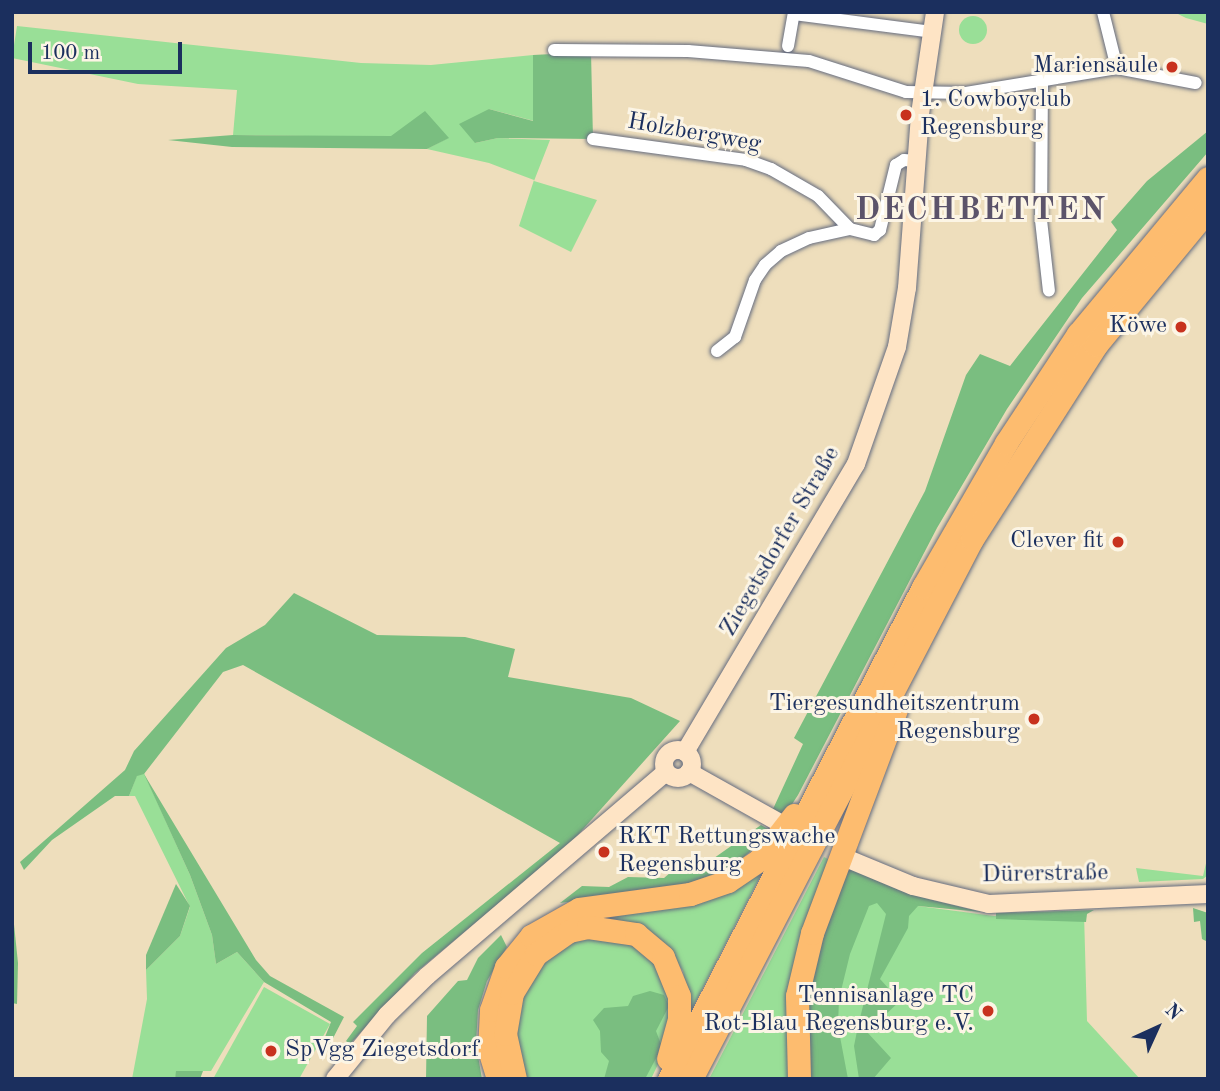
<!DOCTYPE html>
<meta charset="utf-8">
<style>
body{margin:0}
#map{position:relative;width:1220px;height:1091px;overflow:hidden;background:#eedebc;font-family:"Old Standard TT",serif}
div>[style]{position:absolute}
.green>*{inset:0;background:#99df97}
.round{border-radius:50%}
.forest>*{inset:0;background:#7abe80}
.roads{filter:drop-shadow(0 0 2px #656c7f) drop-shadow(0 0 2px #656c7f)}
.street>*{height:12px;margin:-6px;padding:0 6px;transform-origin:6px;border-radius:6px;background:#fff}
.secondary>*{height:18px;margin:-9px;padding:0 9px;transform-origin:9px;border-radius:9px;background:#fee4c5}
.secondary>.ring{margin:-9px;padding:0;box-sizing:content-box;background:none;border:18px solid #fee4c5;border-radius:50%}
.highway>*{height:23px;margin:-11.5px;padding:0 11.5px;transform-origin:11.5px;border-radius:11.5px;background:#fdbc6f}
.dots>*{width:19px;height:19px;translate:-50% -50%;box-sizing:border-box;border:4px solid #fcf5e5;border-radius:50%}
span{translate:-50% -50%;white-space:nowrap;text-align:center;line-height:1.15;-webkit-text-stroke:6px #fcf5e5;paint-order:stroke}
.poi-label{font-size:24px;color:#1b2f5e}
.right{translate:-100% -50%;text-align:right}
.left{translate:0 -50%;text-align:left}
.street-label{font-size:24px;color:#1b2f5e}
.district-label{font-size:32px;color:#5b536a;font-weight:700;letter-spacing:2px}
.frame{position:absolute;inset:0;border:14px solid #1b2f5e;pointer-events:none}
.north{position:absolute;left:1122px;top:993px;width:70px;height:70px;-webkit-text-stroke:5px #fcf5e5;paint-order:stroke;rotate:45deg;font-size:19px;font-weight:700;line-height:28px;text-align:center;color:#1b2f5e}
.north::after{content:'';display:block;margin:auto;width:24px;height:32px;background:#1b2f5e;clip-path:polygon(50% 0,100% 100%,50% 72%,0 100%)}
.scale{position:absolute;left:28px;top:42px;width:154px;height:32px;box-sizing:border-box;border:4px solid #1b2f5e;border-top:0;padding-left:9px;font-size:21px;line-height:24px;white-space:nowrap;color:#1b2f5e;-webkit-text-stroke:5px #fcf5e5;paint-order:stroke}
</style>
<div id="map">
<div class="green">
<i style="clip-path:polygon(1174px 12px,1208px 12px,1208px 24px,1186px 18px)"></i>
<i class="round" style="left:959px;top:16px;width:28px;height:28px"></i>
<i style="clip-path:polygon(17px 26px,361px 63px,431px 65px,533px 55px,534px 121px,489px 109px,475px 143px,498px 138px,550px 140px,534px 181px,597px 200px,571px 252px,519px 226px,534px 180px,489px 163px,427px 149px,448px 138px,233px 135px,237px 90px,138px 84px,12px 58px)"></i>
<i style="clip-path:polygon(144px 773px,190px 875px,212px 935px,216px 964px,237px 952px,264px 982px,211px 1071px,177px 1071px,175px 1079px,132px 1079px,147px 999px,146px 970px,180px 936px,190px 907px,135px 796px,129px 796px,137px 775px)"></i>
<i style="clip-path:polygon(1208px 855px,1208px 875px,1203px 879px,1139px 882px,1136px 868px,1203px 876px)"></i>
<i style="clip-path:polygon(824px 857px,828px 859px,790px 1079px,709px 1079px)"></i>
<i style="clip-path:polygon(845px 863px,883px 880px,918px 906px,994px 916px,1084px 913px,1087px 1021px,1140px 1079px,807px 1079px)"></i>
<i style="clip-path:polygon(766px 865px,690px 1013px,683px 971px,666px 947px,565px 920px)"></i>
<i style="clip-path:polygon(576px 936px,640px 945px,671px 983px,672px 1035px,651px 1079px,523px 1079px,512px 1043px,517px 998px,537px 964px)"></i>
<i style="clip-path:polygon(264px 987px,330px 1024px,299px 1079px,213px 1079px)"></i>
</div>
<div class="forest">
<i style="clip-path:polygon(591px 52px,593px 139px,498px 138px,475px 143px,459px 124px,489px 109px,533px 121px,533px 55px)"></i>
<i style="clip-path:polygon(425px 111px,449px 138px,427px 149px,232px 147px,168px 140px,233px 135px,391px 136px)"></i>
<i style="clip-path:polygon(1208px 131px,1208px 152px,1082px 298px,1007px 409px,937px 528px,798px 795px,785px 815px,773px 809px,803px 744px,794px 738px,925px 491px,966px 375px,980px 354px,1010px 366px,1117px 230px,1111px 222px,1147px 181px)"></i>
<i style="clip-path:polygon(294px 593px,377px 635px,465px 637px,515px 649px,508px 677px,631px 698px,680px 721px,567px 847px,415px 973px,350px 1044px,346px 1041px,357px 1026px,353px 1022px,422px 953px,560px 843px,243px 665px,223px 672px,144px 774px,256px 960px,270px 976px,344px 1017px,329px 1046px,323px 1042px,331px 1022px,264px 982px,237px 952px,216px 964px,212px 935px,190px 875px,144px 774px,137px 776px,129px 796px,115px 796px,52px 840px,24px 870px,20px 862px,125px 770px,134px 751px,226px 648px,265px 625px)"></i>
<i style="clip-path:polygon(761px 825px,773px 832px,732px 867px,680px 887px,560px 903px,582px 886px,609px 887px,628px 877px,664px 878px,678px 866px,689px 870px,698px 860px,707px 863px)"></i>
<i style="clip-path:polygon(844px 865px,928px 899px,982px 912px,918px 906px,909px 916px,908px 928px,880px 979px,900px 1001px,867px 1032px,891px 1058px,873px 1079px,859px 1079px,854px 1046px,858px 1026px,886px 914px,877px 903px,869px 906px,850px 954px,839px 999px,838px 1026px,848px 1079px,807px 1079px,810px 966px)"></i>
<i style="clip-path:polygon(176px 884px,190px 906px,180px 936px,146px 970px,146px 955px)"></i>
<i style="clip-path:polygon(12px 905px,18px 963px,17px 1004px,12px 1003px)"></i>
<i style="clip-path:polygon(1193px 908px,1208px 913px,1208px 942px,1202px 939px,1200px 921px,1194px 922px)"></i>
<i style="clip-path:polygon(1094px 910px,1087px 914px,1086px 922px,996px 919px,996px 913px)"></i>
<i style="clip-path:polygon(501px 935px,507px 947px,487px 981px,478px 1010px,476px 1044px,482px 1079px,426px 1079px,427px 1016px,458px 981px,467px 980px,478px 958px)"></i>
<i style="clip-path:polygon(650px 991px,664px 995px,669px 1006px,656px 1031px,662px 1047px,645px 1079px,604px 1079px,609px 1061px,601px 1052px,600px 1031px,593px 1020px,604px 1008px,628px 1006px,633px 996px)"></i>
<i style="clip-path:polygon(176px 1071px,203px 1071px,200px 1079px,175px 1079px)"></i>
</div>
<div class="roads">
<div class="street">
<i style="left:1103px;top:12px;width:58px;rotate:76deg"></i>
<i style="left:1117px;top:68px;width:80px;rotate:10.8deg"></i>
<i style="left:794px;top:14px;width:139px;rotate:7.4deg"></i>
<i style="left:788px;top:46px;width:35px;rotate:-80deg"></i>
<i style="left:554px;top:50px;width:134px;rotate:0.4deg"></i>
<i style="left:688px;top:51px;width:121px;rotate:4.7deg"></i>
<i style="left:809px;top:61px;width:102px;rotate:17.7deg"></i>
<i style="left:906px;top:92px;width:60px;rotate:1deg"></i>
<i style="left:966px;top:93px;width:153px;rotate:-9.4deg"></i>
<i style="left:1042px;top:82px;width:138px;rotate:90.4deg"></i>
<i style="left:1041px;top:220px;width:71px;rotate:83.6deg"></i>
<i style="left:593px;top:139px;width:154px;rotate:7.8deg"></i>
<i style="left:746px;top:160px;width:27px;rotate:20deg"></i>
<i style="left:771px;top:169px;width:54px;rotate:29.9deg"></i>
<i style="left:818px;top:196px;width:46px;rotate:45.9deg"></i>
<i style="left:717px;top:351px;width:23px;rotate:-38deg"></i>
<i style="left:735px;top:337px;width:60px;rotate:-70.7deg"></i>
<i style="left:755px;top:280px;width:18px;rotate:-56deg"></i>
<i style="left:765px;top:265px;width:21px;rotate:-41deg"></i>
<i style="left:781px;top:251px;width:31px;rotate:-25deg"></i>
<i style="left:809px;top:238px;width:42px;rotate:-12.4deg"></i>
<i style="left:850px;top:229px;width:25px;rotate:14deg"></i>
<i style="left:874px;top:235px;width:8px;rotate:-40deg"></i>
<i style="left:880px;top:230px;width:67px;rotate:-76.2deg"></i>
<i style="left:896px;top:165px;width:9px;rotate:-32deg"></i>
<i style="left:904px;top:160px;width:12px;rotate:5deg"></i>
</div>
<div class="secondary">
<i class="ring" style="left:664px;top:750px;width:10px;height:10px"></i>
<i style="left:685px;top:752px;width:335px;rotate:-59.3deg"></i>
<i style="left:856px;top:464px;width:124px;rotate:-70.7deg"></i>
<i style="left:897px;top:347px;width:60px;rotate:-80.4deg"></i>
<i style="left:907px;top:288px;width:174px;rotate:-85.7deg"></i>
<i style="left:920px;top:114px;width:103px;rotate:-81.6deg"></i>
<i style="left:689px;top:772px;width:104px;rotate:29.3deg"></i>
<i style="left:848px;top:859px;width:70px;rotate:22.6deg"></i>
<i style="left:913px;top:886px;width:78px;rotate:13.3deg"></i>
<i style="left:989px;top:904px;width:219px;rotate:-2.6deg"></i>
<i style="left:335px;top:1079px;width:82px;rotate:-50.9deg"></i>
<i style="left:387px;top:1015px;width:56px;rotate:-44.3deg"></i>
<i style="left:427px;top:976px;width:314px;rotate:-40.5deg"></i>
</div>
<div class="highway">
<i style="left:498px;top:1079px;width:30px;rotate:-107deg"></i>
<i style="left:489px;top:1050px;width:40px;rotate:-87.1deg"></i>
<i style="left:491px;top:1010px;width:46px;rotate:-70.8deg"></i>
<i style="left:506px;top:967px;width:40px;rotate:-51deg"></i>
<i style="left:531px;top:936px;width:55px;rotate:-29.4deg"></i>
<i style="left:579px;top:909px;width:112px;rotate:-7.7deg"></i>
<i style="left:690px;top:894px;width:40px;rotate:-18.9deg"></i>
<i style="left:728px;top:881px;width:37px;rotate:-34deg"></i>
<i style="left:759px;top:860px;width:57px;rotate:-52.1deg"></i>
<i style="left:515px;top:1079px;width:46px;rotate:-102.5deg"></i>
<i style="left:505px;top:1034px;width:42px;rotate:-80.3deg"></i>
<i style="left:512px;top:993px;width:46px;rotate:-58.4deg"></i>
<i style="left:536px;top:954px;width:40px;rotate:-34.9deg"></i>
<i style="left:569px;top:931px;width:19px;rotate:-12deg"></i>
<i style="left:588px;top:927px;width:49px;rotate:8.3deg"></i>
<i style="left:636px;top:934px;width:35px;rotate:40deg"></i>
<i style="left:663px;top:957px;width:42px;rotate:67.7deg"></i>
<i style="left:679px;top:996px;width:23px;rotate:90deg"></i>
<i style="left:679px;top:1019px;width:41px;rotate:105.4deg"></i>
<i style="left:669px;top:1079px;width:554px;rotate:-62.69deg"></i>
<i style="left:923px;top:587px;width:166px;rotate:-60deg"></i>
<i style="left:1006px;top:443px;width:131px;rotate:-56.6deg"></i>
<i style="left:1078px;top:334px;width:203px;rotate:-50.2deg"></i>
<i style="left:691px;top:1079px;width:609px;rotate:-62.51deg"></i>
<i style="left:972px;top:539px;width:230px;rotate:-57.4deg"></i>
<i style="left:1096px;top:345px;width:176px;rotate:-50.5deg"></i>
<i style="left:799px;top:1079px;width:83px;rotate:-91.4deg"></i>
<i style="left:797px;top:996px;width:65px;rotate:-76.6deg"></i>
<i style="left:812px;top:933px;width:238px;rotate:-69.4deg"></i>
</div>
</div>
<div class="dots">
<i style="left:1172px;top:67px;background:#c8321e"></i>
<i style="left:906px;top:115px;background:#c8321e"></i>
<i style="left:1181px;top:327px;background:#c8321e"></i>
<i style="left:1118px;top:542px;background:#c8321e"></i>
<i style="left:1034px;top:719px;background:#c8321e"></i>
<i style="left:604px;top:852px;background:#c8321e"></i>
<i style="left:988px;top:1011px;background:#c8321e"></i>
<i style="left:271px;top:1051px;background:#c8321e"></i>
</div>
<div class="poi-label">
<span class="right" style="left:1158px;top:67px">Mariensäule</span>
<span class="left" style="left:920px;top:115px">1. Cowboyclub<br>Regensburg</span>
<span class="right" style="left:1167px;top:327px">Köwe</span>
<span class="right" style="left:1104px;top:542px">Clever fit</span>
<span class="right" style="left:1020px;top:719px">Tiergesundheitszentrum<br>Regensburg</span>
<span class="left" style="left:618px;top:852px">RKT Rettungswache<br>Regensburg</span>
<span class="right" style="left:974px;top:1011px">Tennisanlage TC<br>Rot-Blau Regensburg e.V.</span>
<span class="left" style="left:285px;top:1051px">SpVgg Ziegetsdorf</span>
</div>
<div class="street-label">
<span style="left:694px;top:134px;rotate:10deg">Holzbergweg</span>
<span style="left:781px;top:542px;rotate:-60deg">Ziegetsdorfer Straße</span>
<span style="left:1045px;top:875px;rotate:-1deg">Dürerstraße</span>
</div>
<div class="district-label">
<span style="left:981px;top:211px">DECHBETTEN</span>
</div>
<div class="frame"></div>
<div class="north">N</div>
<div class="scale">100 m</div>
</div>
